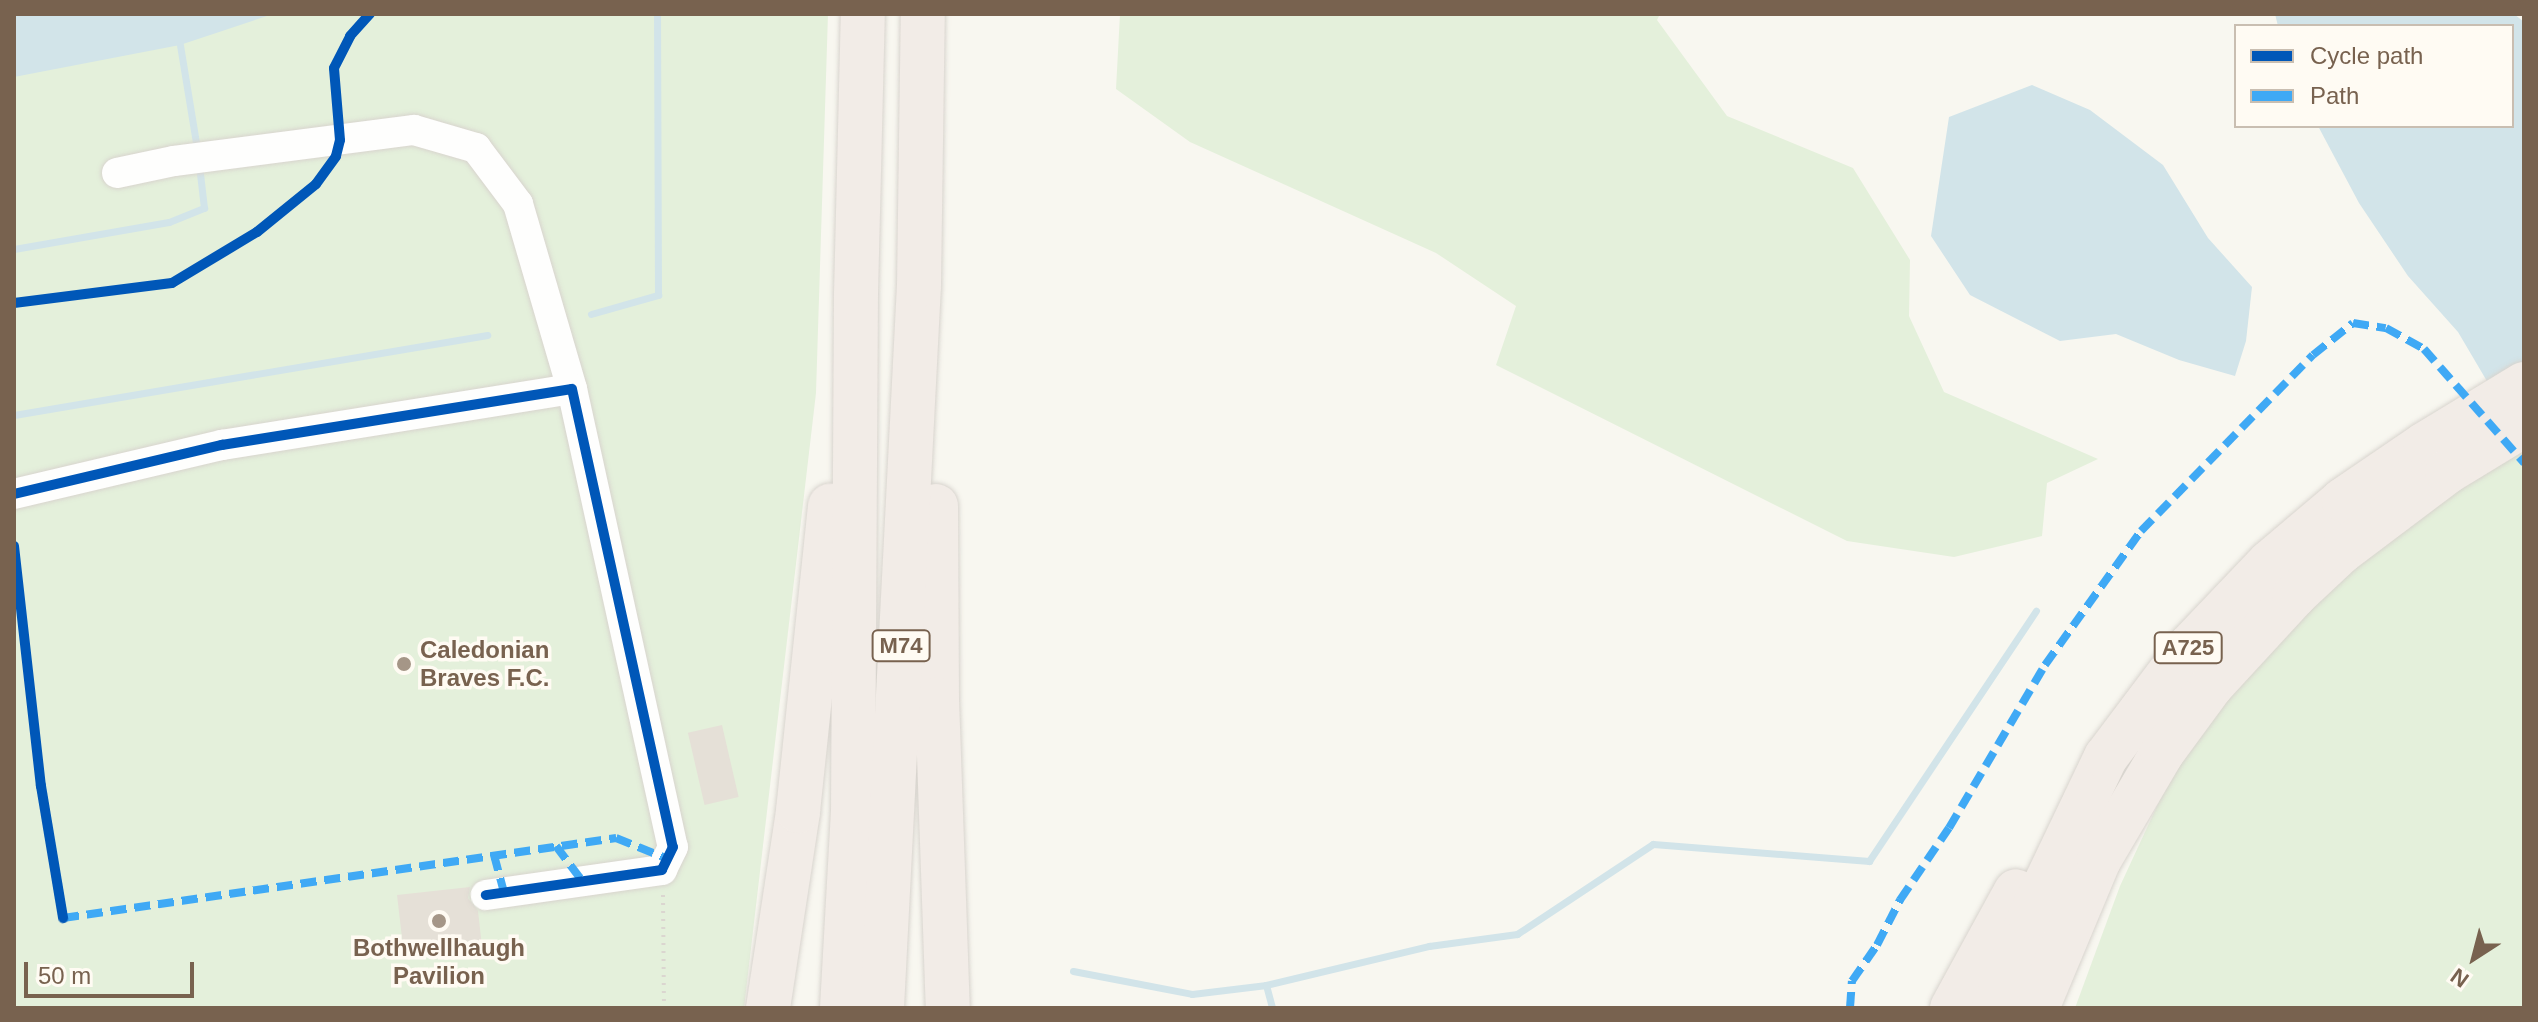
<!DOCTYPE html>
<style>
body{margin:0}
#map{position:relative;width:2538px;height:1022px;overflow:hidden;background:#f8f7f0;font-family:Helvetica,sans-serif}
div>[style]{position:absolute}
.green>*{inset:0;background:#e4f0db}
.water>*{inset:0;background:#d2e4e9}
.stream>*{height:7px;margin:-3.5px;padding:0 3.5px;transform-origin:3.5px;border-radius:3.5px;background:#d2e4e9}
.building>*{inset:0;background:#e5e0d7;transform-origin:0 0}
.path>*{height:4px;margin-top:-2px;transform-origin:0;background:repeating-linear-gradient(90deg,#dbd6d0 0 2px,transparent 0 8px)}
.roads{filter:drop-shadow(0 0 2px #d8d4ce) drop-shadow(0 0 2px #d8d4ce)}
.minor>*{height:30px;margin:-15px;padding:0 15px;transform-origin:15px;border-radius:15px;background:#fefefd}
.highway>*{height:44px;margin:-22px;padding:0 22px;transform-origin:22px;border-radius:22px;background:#f2ece7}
.quiet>*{height:8px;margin-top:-4px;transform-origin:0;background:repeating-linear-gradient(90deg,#3fa9f5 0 16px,transparent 0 24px)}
.cycleway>*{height:10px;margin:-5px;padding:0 5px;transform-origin:5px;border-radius:5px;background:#0057b8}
.dots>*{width:22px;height:22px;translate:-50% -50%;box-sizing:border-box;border:4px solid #fffbf3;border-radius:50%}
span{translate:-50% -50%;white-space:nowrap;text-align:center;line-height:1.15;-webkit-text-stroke:7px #fffbf3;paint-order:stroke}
.shield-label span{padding:2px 6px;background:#fffbf3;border:2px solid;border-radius:6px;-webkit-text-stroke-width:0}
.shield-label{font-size:22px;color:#78624f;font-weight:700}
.poi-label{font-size:24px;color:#78624f;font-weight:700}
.left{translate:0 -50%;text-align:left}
.frame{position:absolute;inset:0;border:16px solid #78624f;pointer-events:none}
.legend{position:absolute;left:2234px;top:24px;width:280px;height:104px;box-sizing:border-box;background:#fffbf3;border:2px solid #c9beb1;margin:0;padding:10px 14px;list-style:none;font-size:24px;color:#78624f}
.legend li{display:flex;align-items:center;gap:16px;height:40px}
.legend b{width:40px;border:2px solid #c9beb1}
.north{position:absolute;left:2434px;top:918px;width:80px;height:80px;-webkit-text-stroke:6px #fffbf3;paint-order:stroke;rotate:216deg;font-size:22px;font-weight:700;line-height:32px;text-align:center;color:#78624f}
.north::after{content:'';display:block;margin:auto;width:28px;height:36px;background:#78624f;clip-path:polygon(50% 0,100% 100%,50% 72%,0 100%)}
.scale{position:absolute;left:24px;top:962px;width:170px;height:36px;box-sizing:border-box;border:4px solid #78624f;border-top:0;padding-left:10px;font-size:24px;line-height:28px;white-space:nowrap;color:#78624f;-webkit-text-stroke:6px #fffbf3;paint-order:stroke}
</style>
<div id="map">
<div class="green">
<i style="clip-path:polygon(14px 14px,828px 14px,816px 393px,744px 1008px,14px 1008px)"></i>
<i style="clip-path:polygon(1120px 14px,1660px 14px,1657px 20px,1727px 116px,1853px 168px,1910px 260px,1909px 316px,1944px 392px,2098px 459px,2047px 483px,2042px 536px,1954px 557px,1847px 541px,1496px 365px,1516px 306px,1436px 253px,1190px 142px,1116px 89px)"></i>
<i style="clip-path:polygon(2524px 450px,2524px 1008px,2075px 1008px,2120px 886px,2176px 765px,2265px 652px,2320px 593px,2460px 488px)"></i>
</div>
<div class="water">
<i style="clip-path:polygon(14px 14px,273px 14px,180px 45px,14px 77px)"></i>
<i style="clip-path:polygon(2275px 14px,2514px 14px,2524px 22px,2524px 444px,2458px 332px,2408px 276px,2359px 203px,2318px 126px,2512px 126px,2512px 26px,2278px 26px)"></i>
<i style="clip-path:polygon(2032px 85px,2090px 110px,2163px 165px,2208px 238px,2252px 287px,2246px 341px,2235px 376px,2179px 360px,2116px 334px,2060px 341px,1970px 295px,1931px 236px,1949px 117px)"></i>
</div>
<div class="stream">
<i style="left:180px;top:45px;width:105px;rotate:80.7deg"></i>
<i style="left:14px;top:249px;width:157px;rotate:-9.9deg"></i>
<i style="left:169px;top:222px;width:38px;rotate:-22deg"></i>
<i style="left:204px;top:208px;width:43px;rotate:-96.6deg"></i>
<i style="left:591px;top:314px;width:70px;rotate:-15.8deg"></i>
<i style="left:658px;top:295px;width:281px;rotate:-90.2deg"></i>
<i style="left:14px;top:415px;width:480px;rotate:-9.6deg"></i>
<i style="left:1073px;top:971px;width:121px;rotate:10.9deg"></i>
<i style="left:1192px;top:994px;width:75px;rotate:-6.9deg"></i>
<i style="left:1266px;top:985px;width:168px;rotate:-13.5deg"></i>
<i style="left:1429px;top:946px;width:89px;rotate:-7.8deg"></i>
<i style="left:1517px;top:934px;width:163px;rotate:-33.5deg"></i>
<i style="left:1653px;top:844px;width:217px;rotate:4.5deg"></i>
<i style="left:1869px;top:861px;width:301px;rotate:-56.3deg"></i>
<i style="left:1266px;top:985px;width:24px;rotate:75deg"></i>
</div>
<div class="building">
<i style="left:722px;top:725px;width:74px;height:35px;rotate:77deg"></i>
<i style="clip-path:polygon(470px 887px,468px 898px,478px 911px,482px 946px,404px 955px,397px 895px)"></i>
</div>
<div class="path">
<i style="left:663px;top:895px;width:113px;rotate:89.5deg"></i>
</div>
<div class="roads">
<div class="minor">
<i style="left:117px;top:173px;width:58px;rotate:-11.9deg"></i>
<i style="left:174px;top:161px;width:242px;rotate:-7.4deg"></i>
<i style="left:414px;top:130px;width:65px;rotate:16.2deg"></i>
<i style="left:476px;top:148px;width:70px;rotate:53.1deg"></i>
<i style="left:518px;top:204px;width:193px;rotate:73.7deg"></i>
<i style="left:14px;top:494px;width:214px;rotate:-13.3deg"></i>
<i style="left:222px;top:445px;width:354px;rotate:-9.1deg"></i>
<i style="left:572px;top:389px;width:469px;rotate:77.6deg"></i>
<i style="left:673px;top:847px;width:25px;rotate:116deg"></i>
<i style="left:662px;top:870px;width:178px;rotate:171.9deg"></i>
</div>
<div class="highway">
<i style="left:936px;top:506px;width:193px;rotate:89.7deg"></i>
<i style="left:937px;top:699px;width:309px;rotate:88deg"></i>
<i style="left:768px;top:1008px;width:199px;rotate:-81.3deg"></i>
<i style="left:798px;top:811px;width:307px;rotate:-84deg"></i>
<i style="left:842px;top:1008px;width:196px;rotate:-86.8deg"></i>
<i style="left:853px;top:812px;width:518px;rotate:-89.67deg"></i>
<i style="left:856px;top:294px;width:280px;rotate:-88.6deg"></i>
<i style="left:882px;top:1008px;width:724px;rotate:-87.07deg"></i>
<i style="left:919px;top:285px;width:271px;rotate:-89.2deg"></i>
<i style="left:1952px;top:1008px;width:133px;rotate:-61.3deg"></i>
<i style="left:1994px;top:1008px;width:99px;rotate:-68.6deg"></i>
<i style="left:2030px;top:916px;width:176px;rotate:-64.5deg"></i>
<i style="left:2106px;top:757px;width:138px;rotate:-53deg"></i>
<i style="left:2189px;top:647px;width:117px;rotate:-46.4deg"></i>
<i style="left:2270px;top:562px;width:96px;rotate:-40.3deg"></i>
<i style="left:2343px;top:500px;width:99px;rotate:-34.3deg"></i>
<i style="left:2425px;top:444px;width:116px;rotate:-31.2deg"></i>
<i style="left:2037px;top:1008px;width:160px;rotate:-67.3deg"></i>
<i style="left:2099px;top:860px;width:124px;rotate:-59.5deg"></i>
<i style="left:2162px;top:753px;width:84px;rotate:-53.7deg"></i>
<i style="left:2212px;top:685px;width:121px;rotate:-47.3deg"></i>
<i style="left:2294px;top:596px;width:64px;rotate:-43.1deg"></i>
<i style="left:2341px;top:552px;width:133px;rotate:-37deg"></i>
<i style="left:2447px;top:472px;width:90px;rotate:-31.4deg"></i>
</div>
</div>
<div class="quiet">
<i style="left:556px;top:846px;width:45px;rotate:53.1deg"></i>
<i style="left:494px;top:855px;width:39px;rotate:75deg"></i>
<i style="left:62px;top:911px;width:7px;rotate:82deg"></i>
<i style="left:63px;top:918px;width:559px;rotate:-8.23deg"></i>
<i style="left:616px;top:838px;width:56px;rotate:22deg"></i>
<i style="left:1850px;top:1008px;width:27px;rotate:-86deg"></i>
<i style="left:1852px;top:981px;width:44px;rotate:-55.2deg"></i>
<i style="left:1877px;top:945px;width:51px;rotate:-62.9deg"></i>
<i style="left:1900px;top:900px;width:87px;rotate:-55.8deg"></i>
<i style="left:1949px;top:828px;width:189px;rotate:-59.5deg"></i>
<i style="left:2045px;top:665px;width:165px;rotate:-54.4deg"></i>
<i style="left:2141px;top:531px;width:246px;rotate:-45.7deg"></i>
<i style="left:2313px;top:355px;width:51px;rotate:-38.7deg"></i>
<i style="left:2353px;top:323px;width:33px;rotate:9deg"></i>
<i style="left:2386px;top:328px;width:43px;rotate:28.9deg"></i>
<i style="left:2424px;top:349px;width:152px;rotate:48.7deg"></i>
</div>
<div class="cycleway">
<i style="left:14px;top:303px;width:159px;rotate:-7.2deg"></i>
<i style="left:172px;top:283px;width:99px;rotate:-31deg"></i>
<i style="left:257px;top:232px;width:76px;rotate:-39.1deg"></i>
<i style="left:316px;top:184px;width:34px;rotate:-54deg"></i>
<i style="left:336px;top:156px;width:16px;rotate:-76deg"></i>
<i style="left:340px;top:140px;width:72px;rotate:-94.8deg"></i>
<i style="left:334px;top:68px;width:36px;rotate:-63deg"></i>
<i style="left:350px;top:36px;width:30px;rotate:-48deg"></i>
<i style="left:14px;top:494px;width:214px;rotate:-13.3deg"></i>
<i style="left:222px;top:445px;width:354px;rotate:-9.1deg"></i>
<i style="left:572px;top:389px;width:469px;rotate:77.6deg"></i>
<i style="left:673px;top:847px;width:25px;rotate:116deg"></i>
<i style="left:662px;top:870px;width:178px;rotate:171.9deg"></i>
<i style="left:14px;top:546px;width:242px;rotate:83.6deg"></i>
<i style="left:41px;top:786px;width:134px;rotate:80.5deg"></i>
</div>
<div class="dots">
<i style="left:404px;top:664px;background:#a59687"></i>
<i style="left:439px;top:921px;background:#a59687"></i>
</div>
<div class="shield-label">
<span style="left:901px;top:646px">M74</span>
<span style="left:2188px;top:648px">A725</span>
</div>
<div class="poi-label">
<span class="left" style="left:420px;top:664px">Caledonian<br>Braves F.C.</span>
<span style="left:439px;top:962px">Bothwellhaugh<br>Pavilion</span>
</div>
<div class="frame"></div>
<ul class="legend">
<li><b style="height:10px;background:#0057b8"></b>Cycle path</li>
<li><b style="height:10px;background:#3fa9f5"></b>Path</li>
</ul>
<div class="north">N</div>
<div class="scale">50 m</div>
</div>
